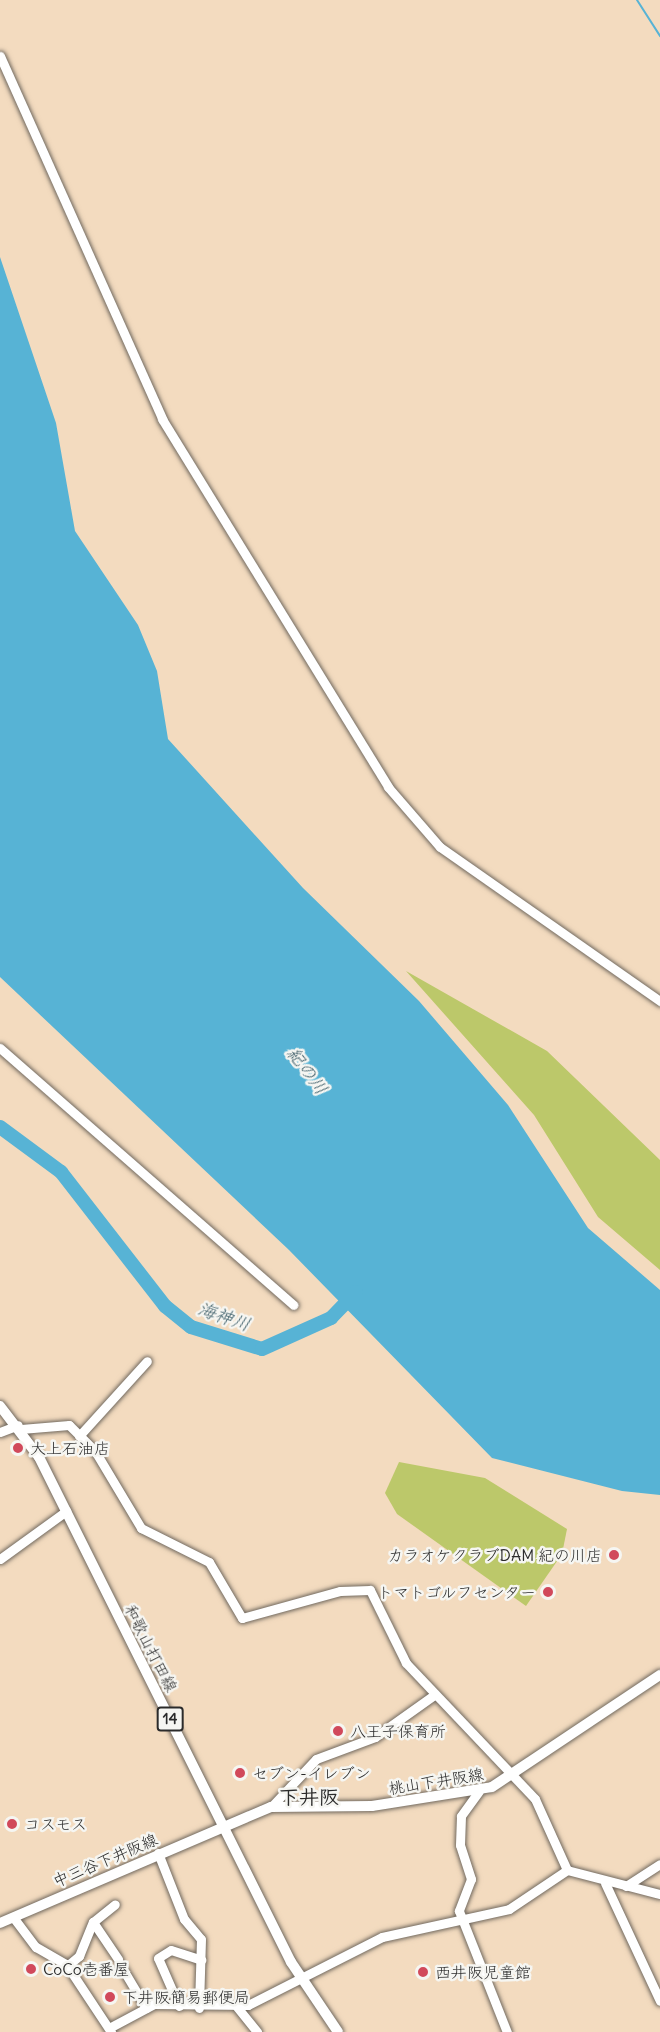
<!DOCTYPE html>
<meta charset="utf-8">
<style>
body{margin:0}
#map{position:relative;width:660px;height:2032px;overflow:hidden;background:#f3dbbf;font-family:Delius,"Klee One",sans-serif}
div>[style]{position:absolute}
.green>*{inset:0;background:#bcc86a}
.water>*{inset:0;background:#57b3d5}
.stream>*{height:2px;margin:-1px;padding:0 1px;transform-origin:1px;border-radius:1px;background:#57b3d5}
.river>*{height:14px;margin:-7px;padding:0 7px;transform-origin:7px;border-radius:7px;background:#57b3d5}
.roads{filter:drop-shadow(0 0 2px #71695f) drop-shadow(0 0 2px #71695f)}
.minor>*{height:9px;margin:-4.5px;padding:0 4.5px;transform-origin:4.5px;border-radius:4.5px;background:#fff}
.major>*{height:10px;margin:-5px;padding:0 5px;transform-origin:5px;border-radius:5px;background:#fff}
.dots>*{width:16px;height:16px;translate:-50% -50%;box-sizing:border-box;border:3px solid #f6f6f2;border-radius:50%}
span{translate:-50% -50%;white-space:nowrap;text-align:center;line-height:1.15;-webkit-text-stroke:5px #f6f6f2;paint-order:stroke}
.shield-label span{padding:2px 4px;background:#f6f6f2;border:2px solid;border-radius:4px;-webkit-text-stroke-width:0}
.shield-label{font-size:15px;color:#2b2b2b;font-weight:700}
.poi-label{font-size:16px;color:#2b2b2b}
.left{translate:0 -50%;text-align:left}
.right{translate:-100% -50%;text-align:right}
.street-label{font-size:16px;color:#2b2b2b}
.water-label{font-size:18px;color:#3a5b66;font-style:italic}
.quarter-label{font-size:20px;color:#2b2b2b;font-weight:700}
</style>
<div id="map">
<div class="green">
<i style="clip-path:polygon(406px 971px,547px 1051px,660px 1160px,660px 1270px,598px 1217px,534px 1115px)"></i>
<i style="clip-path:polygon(399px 1462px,485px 1478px,567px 1529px,562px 1554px,526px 1606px,397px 1514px,385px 1493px)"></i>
</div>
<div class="water">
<i style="clip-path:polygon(0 257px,56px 423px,75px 531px,138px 625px,157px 671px,168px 739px,303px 888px,419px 1001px,508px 1105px,588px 1228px,660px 1290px,660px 1495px,622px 1491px,492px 1458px,289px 1250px,0 977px)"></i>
</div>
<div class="stream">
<i style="left:637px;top:0;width:43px;rotate:57.4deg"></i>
</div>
<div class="river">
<i style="left:0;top:1127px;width:76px;rotate:36.4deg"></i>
<i style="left:61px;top:1172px;width:170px;rotate:52.2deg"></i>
<i style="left:165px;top:1306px;width:33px;rotate:39deg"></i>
<i style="left:191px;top:1327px;width:74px;rotate:17.2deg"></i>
<i style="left:262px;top:1349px;width:76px;rotate:-24.2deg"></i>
<i style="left:331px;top:1318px;width:36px;rotate:-46deg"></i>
</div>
<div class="roads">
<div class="minor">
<i style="left:0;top:56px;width:398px;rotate:65.9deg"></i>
<i style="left:162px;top:419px;width:432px;rotate:58.4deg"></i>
<i style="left:388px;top:787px;width:79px;rotate:49.1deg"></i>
<i style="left:440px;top:847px;width:269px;rotate:35deg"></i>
<i style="left:0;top:1048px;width:390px;rotate:41.2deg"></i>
<i style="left:21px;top:1429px;width:48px;rotate:-4.8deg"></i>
<i style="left:69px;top:1425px;width:37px;rotate:45deg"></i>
<i style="left:95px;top:1451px;width:90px;rotate:59.1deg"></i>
<i style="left:141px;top:1528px;width:76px;rotate:26.6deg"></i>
<i style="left:209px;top:1562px;width:65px;rotate:59.5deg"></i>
<i style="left:242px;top:1618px;width:102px;rotate:-15.4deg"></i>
<i style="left:340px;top:1591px;width:30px;rotate:-2deg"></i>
<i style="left:370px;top:1590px;width:81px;rotate:63.7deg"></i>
<i style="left:406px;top:1663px;width:187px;rotate:46.5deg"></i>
<i style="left:535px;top:1799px;width:78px;rotate:65.7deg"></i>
<i style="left:567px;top:1870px;width:96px;rotate:14.5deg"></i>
<i style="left:0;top:1432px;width:19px;rotate:-21deg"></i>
<i style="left:79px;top:1436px;width:101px;rotate:-47.8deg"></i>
<i style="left:0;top:1559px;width:82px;rotate:-36deg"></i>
<i style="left:479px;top:1791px;width:31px;rotate:126deg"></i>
<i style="left:461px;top:1816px;width:29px;rotate:92deg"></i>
<i style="left:460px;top:1845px;width:36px;rotate:72deg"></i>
<i style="left:471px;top:1879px;width:34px;rotate:111deg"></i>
<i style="left:459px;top:1911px;width:130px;rotate:68.4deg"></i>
<i style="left:271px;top:1807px;width:66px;rotate:-46.8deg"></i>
<i style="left:316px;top:1759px;width:63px;rotate:-20.4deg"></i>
<i style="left:375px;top:1737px;width:72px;rotate:-35.4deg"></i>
<i style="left:158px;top:1853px;width:71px;rotate:68.5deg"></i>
<i style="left:184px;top:1919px;width:26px;rotate:50deg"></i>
<i style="left:201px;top:1939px;width:69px;rotate:91.7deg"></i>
<i style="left:605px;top:1883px;width:130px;rotate:65deg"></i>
<i style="left:626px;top:1886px;width:40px;rotate:-32.9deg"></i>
<i style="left:13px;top:1917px;width:38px;rotate:53deg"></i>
<i style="left:36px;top:1947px;width:34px;rotate:30deg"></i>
<i style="left:66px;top:1964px;width:82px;rotate:56.5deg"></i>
<i style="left:93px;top:1922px;width:28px;rotate:-39deg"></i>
<i style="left:67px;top:1966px;width:16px;rotate:-40deg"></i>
<i style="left:79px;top:1956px;width:37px;rotate:-68deg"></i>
<i style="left:93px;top:1922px;width:45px;rotate:56deg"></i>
<i style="left:121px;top:1966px;width:49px;rotate:59.2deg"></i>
<i style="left:179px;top:2006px;width:52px;rotate:-113.6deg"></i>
<i style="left:158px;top:1958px;width:15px;rotate:-32deg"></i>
<i style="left:171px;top:1950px;width:32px;rotate:18deg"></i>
<i style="left:237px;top:2007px;width:32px;rotate:51deg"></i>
<i style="left:109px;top:2028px;width:51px;rotate:-28.1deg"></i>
<i style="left:154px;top:2004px;width:94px;rotate:0.6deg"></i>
<i style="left:248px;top:2005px;width:150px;rotate:-26.9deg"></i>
<i style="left:382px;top:1937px;width:130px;rotate:-12.4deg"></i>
<i style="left:509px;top:1909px;width:70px;rotate:-33.9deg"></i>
</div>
<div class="major">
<i style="left:0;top:1406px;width:64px;rotate:52.6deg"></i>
<i style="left:39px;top:1457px;width:564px;rotate:63.48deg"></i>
<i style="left:291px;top:1962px;width:84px;rotate:56.1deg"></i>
<i style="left:0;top:1923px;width:295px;rotate:-23.2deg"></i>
<i style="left:271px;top:1807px;width:101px;rotate:-0.6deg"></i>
<i style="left:372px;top:1806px;width:121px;rotate:-9deg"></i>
<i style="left:492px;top:1787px;width:202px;rotate:-33.7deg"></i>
</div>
</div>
<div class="dots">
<i style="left:18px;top:1448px;background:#d1495b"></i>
<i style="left:614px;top:1555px;background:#d1495b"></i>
<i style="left:548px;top:1592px;background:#d1495b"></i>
<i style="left:338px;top:1731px;background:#d1495b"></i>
<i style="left:240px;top:1773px;background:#d1495b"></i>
<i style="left:12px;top:1824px;background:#d1495b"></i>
<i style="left:31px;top:1969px;background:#d1495b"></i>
<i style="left:423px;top:1972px;background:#d1495b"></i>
<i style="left:110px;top:1997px;background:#d1495b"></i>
</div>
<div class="shield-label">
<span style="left:170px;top:1719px">14</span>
</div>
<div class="poi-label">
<span class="left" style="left:30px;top:1448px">大上石油店</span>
<span class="right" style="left:602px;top:1555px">カラオケクラブDAM 紀の川店</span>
<span class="right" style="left:536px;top:1592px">トマトゴルフセンター</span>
<span class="left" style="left:350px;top:1731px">八王子保育所</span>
<span class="left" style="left:252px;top:1773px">セブン-イレブン</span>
<span class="left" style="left:24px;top:1824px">コスモス</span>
<span class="left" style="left:43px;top:1969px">CoCo壱番屋</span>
<span class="left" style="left:435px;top:1972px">西井阪児童館</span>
<span class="left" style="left:122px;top:1997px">下井阪簡易郵便局</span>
</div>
<div class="street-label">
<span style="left:151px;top:1648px;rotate:63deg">和歌山打田線</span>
<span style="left:436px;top:1781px;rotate:-9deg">桃山下井阪線</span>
<span style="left:105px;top:1860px;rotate:-23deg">中三谷下井阪線</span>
</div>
<div class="water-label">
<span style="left:307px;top:1071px;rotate:53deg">紀の川</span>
<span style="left:224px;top:1317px;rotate:19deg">海神川</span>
</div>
<div class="quarter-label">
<span style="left:309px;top:1796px">下井阪</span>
</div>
</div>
